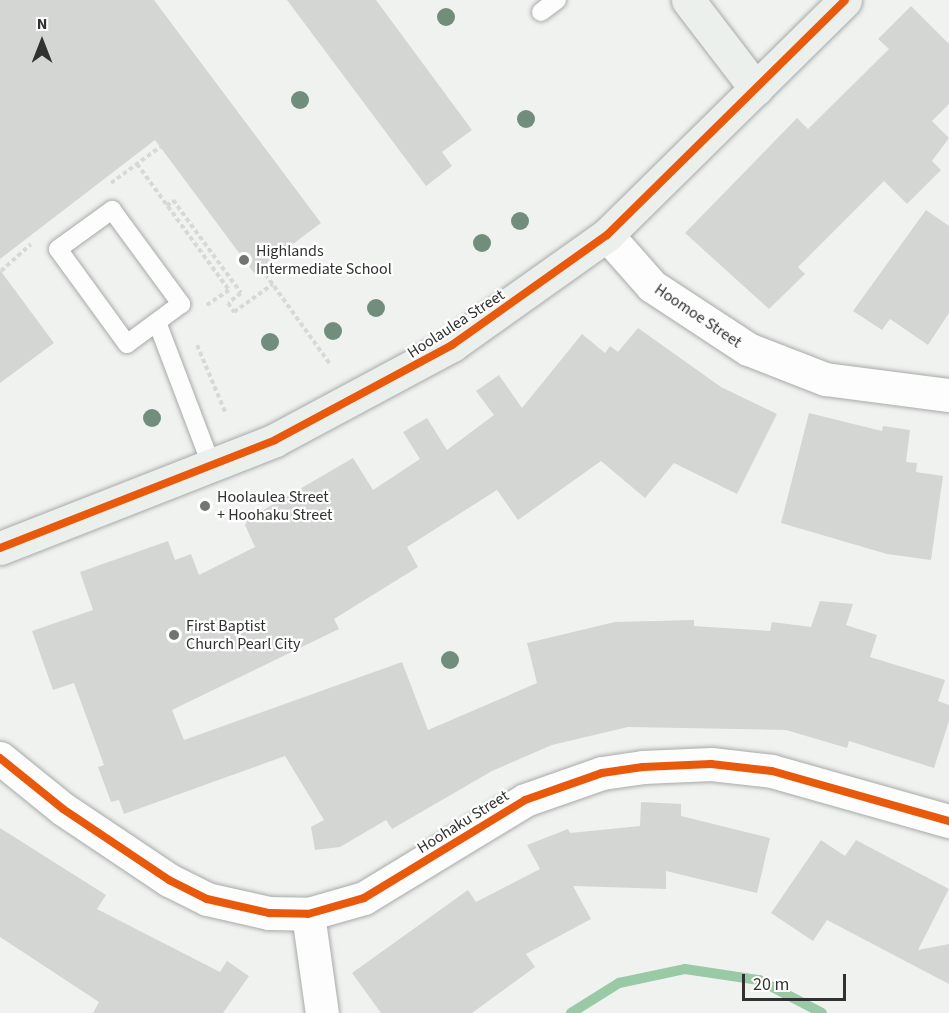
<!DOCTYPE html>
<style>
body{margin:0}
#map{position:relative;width:949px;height:1013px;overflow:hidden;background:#f0f2f0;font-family:"Source Sans 3",sans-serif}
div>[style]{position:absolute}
.stream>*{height:10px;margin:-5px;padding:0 5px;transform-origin:5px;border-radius:5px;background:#99c9a5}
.building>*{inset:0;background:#d4d6d4}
.path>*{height:4px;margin-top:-2px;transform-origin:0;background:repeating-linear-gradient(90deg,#d7d8d7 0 4.5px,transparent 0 7.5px)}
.roads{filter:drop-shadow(0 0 2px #a8aaa8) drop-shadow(0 0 2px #a8aaa8)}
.lane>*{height:18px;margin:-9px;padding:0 9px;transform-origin:9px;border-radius:9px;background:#fdfdfd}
.street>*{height:33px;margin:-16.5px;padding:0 16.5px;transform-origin:16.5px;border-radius:16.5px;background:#fdfdfd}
.secondary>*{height:33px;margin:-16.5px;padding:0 16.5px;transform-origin:16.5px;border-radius:16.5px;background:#ebf0ed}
.cycleway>*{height:8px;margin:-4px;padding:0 4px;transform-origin:4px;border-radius:4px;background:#e8590c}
.trees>*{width:18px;height:18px;margin:-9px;border-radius:50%;background:#708e7b}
.dots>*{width:16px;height:16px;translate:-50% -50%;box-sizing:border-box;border:3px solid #fff;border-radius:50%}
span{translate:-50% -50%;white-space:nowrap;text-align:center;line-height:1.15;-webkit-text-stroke:4.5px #fff;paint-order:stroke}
.poi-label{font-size:16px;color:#303130}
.left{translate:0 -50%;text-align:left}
.street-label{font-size:16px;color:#303130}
.north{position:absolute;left:12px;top:12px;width:60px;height:60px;-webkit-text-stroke:4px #fff;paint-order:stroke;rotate:0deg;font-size:16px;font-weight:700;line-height:24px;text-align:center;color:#303130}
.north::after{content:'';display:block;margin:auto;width:21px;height:27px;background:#303130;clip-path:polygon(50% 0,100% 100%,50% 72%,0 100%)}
.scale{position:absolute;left:742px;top:974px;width:104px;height:27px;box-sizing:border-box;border:3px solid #303130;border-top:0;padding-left:8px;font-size:18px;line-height:21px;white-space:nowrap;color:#303130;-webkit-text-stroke:4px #fff;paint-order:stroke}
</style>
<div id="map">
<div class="stream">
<i style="left:571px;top:1013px;width:57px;rotate:-32deg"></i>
<i style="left:619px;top:983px;width:67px;rotate:-12deg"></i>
<i style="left:685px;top:969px;width:75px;rotate:8.5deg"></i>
<i style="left:759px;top:980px;width:71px;rotate:27.6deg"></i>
</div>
<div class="building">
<i style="clip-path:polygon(0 0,154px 0,321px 223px,254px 273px,155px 140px,0 259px)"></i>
<i style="clip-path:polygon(287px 0,376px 0,472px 130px,442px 152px,452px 166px,426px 186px)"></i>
<i style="clip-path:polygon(911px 6px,949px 44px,949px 104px,932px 121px,949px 138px,932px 161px,941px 170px,907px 204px,884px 181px,798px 267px,805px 274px,769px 309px,685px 233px,797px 118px,808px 129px,889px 49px,878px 39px)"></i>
<i style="clip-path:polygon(926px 210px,949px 226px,949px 313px,928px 345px,890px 319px,882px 330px,853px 311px)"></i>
<i style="clip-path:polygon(0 270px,54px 343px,0 383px)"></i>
<i style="clip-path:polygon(638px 328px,721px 387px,777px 414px,737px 494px,674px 463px,645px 498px,601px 461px,518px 520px,497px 490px,407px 547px,418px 567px,334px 619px,339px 629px,172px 710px,184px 740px,402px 662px,428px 730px,537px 683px,527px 643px,615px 622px,694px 620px,694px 626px,770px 631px,772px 622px,811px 627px,820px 601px,853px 604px,846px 625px,877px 635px,870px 657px,945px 680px,938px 701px,949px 705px,949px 721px,934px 768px,849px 741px,847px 748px,786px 730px,628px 727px,552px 745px,492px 771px,392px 829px,386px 820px,340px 847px,315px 850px,311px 827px,324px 820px,285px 756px,124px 814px,119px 800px,111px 802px,98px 767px,104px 765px,74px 683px,53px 690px,32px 631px,93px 610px,80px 572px,168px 541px,175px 560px,191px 554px,199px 575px,255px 547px,245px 525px,248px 519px,353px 458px,373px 490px,420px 459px,403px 432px,427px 418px,447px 450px,494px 415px,476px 391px,499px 375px,522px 408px,582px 334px,605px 353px,610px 346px,618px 352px)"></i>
<i style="clip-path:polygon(809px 413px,882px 431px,883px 426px,910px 430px,906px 462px,917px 463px,916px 472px,943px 476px,931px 560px,887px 554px,781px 523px)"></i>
<i style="clip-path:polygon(641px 802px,681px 804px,681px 816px,770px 838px,757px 893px,666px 871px,666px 889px,573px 886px,591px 919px,526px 954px,535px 967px,472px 1013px,381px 1013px,352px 973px,468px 890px,476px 902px,540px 869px,527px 845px,568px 829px,570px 833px,640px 826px)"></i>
<i style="clip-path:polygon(0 828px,106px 895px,97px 909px,220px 972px,227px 961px,249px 976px,223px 1013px,93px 1013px,99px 1002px,0 937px)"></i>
<i style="clip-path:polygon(821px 840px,845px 856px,856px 840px,949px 889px,918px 950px,949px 944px,949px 984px,827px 920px,813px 941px,771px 913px)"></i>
</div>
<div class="path">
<i style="left:137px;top:164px;width:156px;rotate:53.9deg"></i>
<i style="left:229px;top:290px;width:27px;rotate:146deg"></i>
<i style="left:111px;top:183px;width:61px;rotate:-36.3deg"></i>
<i style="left:167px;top:206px;width:8px;rotate:-45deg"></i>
<i style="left:173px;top:200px;width:115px;rotate:53.8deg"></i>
<i style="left:241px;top:293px;width:16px;rotate:142deg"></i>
<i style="left:228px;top:303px;width:11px;rotate:56deg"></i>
<i style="left:234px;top:312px;width:48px;rotate:-35.7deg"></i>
<i style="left:261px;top:268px;width:118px;rotate:54.3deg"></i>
<i style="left:1px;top:271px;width:40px;rotate:-42deg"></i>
<i style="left:197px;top:345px;width:75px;rotate:67.2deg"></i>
</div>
<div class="roads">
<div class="lane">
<i style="left:541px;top:12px;width:20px;rotate:-37deg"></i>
<i style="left:112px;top:210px;width:117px;rotate:53.7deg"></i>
<i style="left:181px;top:304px;width:67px;rotate:143.5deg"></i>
<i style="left:127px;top:344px;width:117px;rotate:-126deg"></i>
<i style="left:58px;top:249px;width:67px;rotate:-35.8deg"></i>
<i style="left:157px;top:322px;width:155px;rotate:69.2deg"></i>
</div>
<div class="street">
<i style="left:607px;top:235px;width:68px;rotate:48.6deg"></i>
<i style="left:652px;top:286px;width:115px;rotate:33.3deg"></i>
<i style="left:748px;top:349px;width:83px;rotate:21.3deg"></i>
<i style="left:825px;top:379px;width:125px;rotate:7.4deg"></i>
<i style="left:0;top:758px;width:81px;rotate:39deg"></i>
<i style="left:63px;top:809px;width:128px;rotate:33.8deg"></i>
<i style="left:169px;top:880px;width:42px;rotate:26.6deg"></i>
<i style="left:207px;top:899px;width:64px;rotate:12.7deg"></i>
<i style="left:269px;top:913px;width:39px;rotate:1deg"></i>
<i style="left:308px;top:914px;width:58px;rotate:-15.9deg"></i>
<i style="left:364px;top:898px;width:188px;rotate:-31.3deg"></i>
<i style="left:525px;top:800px;width:82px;rotate:-19.3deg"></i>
<i style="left:602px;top:773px;width:41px;rotate:-8.3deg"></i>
<i style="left:643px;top:767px;width:68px;rotate:-2.5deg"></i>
<i style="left:711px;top:764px;width:61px;rotate:6.5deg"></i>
<i style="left:772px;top:771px;width:184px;rotate:15.8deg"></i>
<i style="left:308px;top:914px;width:100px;rotate:82deg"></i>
</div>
<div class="secondary">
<i style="left:688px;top:0;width:112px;rotate:52.6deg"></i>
<i style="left:0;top:548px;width:295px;rotate:-21.4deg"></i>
<i style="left:275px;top:440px;width:201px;rotate:-28.2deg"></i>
<i style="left:452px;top:345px;width:190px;rotate:-35.4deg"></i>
<i style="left:607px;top:235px;width:334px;rotate:-44.6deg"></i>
</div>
</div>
<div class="cycleway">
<i style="left:0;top:548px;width:295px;rotate:-21.4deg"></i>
<i style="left:275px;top:440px;width:201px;rotate:-28.2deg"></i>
<i style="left:452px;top:345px;width:190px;rotate:-35.4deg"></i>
<i style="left:607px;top:235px;width:334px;rotate:-44.6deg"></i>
<i style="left:0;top:758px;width:81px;rotate:39deg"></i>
<i style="left:63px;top:809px;width:128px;rotate:33.8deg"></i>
<i style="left:169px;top:880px;width:42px;rotate:26.6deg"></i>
<i style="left:207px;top:899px;width:64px;rotate:12.7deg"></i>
<i style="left:269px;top:913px;width:39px;rotate:1deg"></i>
<i style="left:308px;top:914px;width:58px;rotate:-15.9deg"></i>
<i style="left:364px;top:898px;width:188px;rotate:-31.3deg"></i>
<i style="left:525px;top:800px;width:82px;rotate:-19.3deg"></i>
<i style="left:602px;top:773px;width:41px;rotate:-8.3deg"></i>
<i style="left:643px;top:767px;width:68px;rotate:-2.5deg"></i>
<i style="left:711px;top:764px;width:61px;rotate:6.5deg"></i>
<i style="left:772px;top:771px;width:184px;rotate:15.8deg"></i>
</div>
<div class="trees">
<i style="left:446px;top:17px"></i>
<i style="left:300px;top:100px"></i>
<i style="left:526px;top:119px"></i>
<i style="left:520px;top:221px"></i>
<i style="left:482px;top:243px"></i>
<i style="left:376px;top:308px"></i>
<i style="left:333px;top:331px"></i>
<i style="left:270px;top:342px"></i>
<i style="left:152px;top:418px"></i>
<i style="left:450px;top:660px"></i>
</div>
<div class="dots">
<i style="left:244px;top:260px;background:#737573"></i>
<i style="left:205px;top:506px;background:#737573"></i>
<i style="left:174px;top:635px;background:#737573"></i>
</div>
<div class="poi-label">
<span class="left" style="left:256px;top:260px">Highlands<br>Intermediate School</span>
<span class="left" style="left:217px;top:506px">Hoolaulea Street<br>+ Hoohaku Street</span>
<span class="left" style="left:186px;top:635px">First Baptist<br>Church Pearl City</span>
</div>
<div class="street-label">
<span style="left:698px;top:316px;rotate:34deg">Hoomoe Street</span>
<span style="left:456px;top:324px;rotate:-33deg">Hoolaulea Street</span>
<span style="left:463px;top:822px;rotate:-32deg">Hoohaku Street</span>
</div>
<div class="north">N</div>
<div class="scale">20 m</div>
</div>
